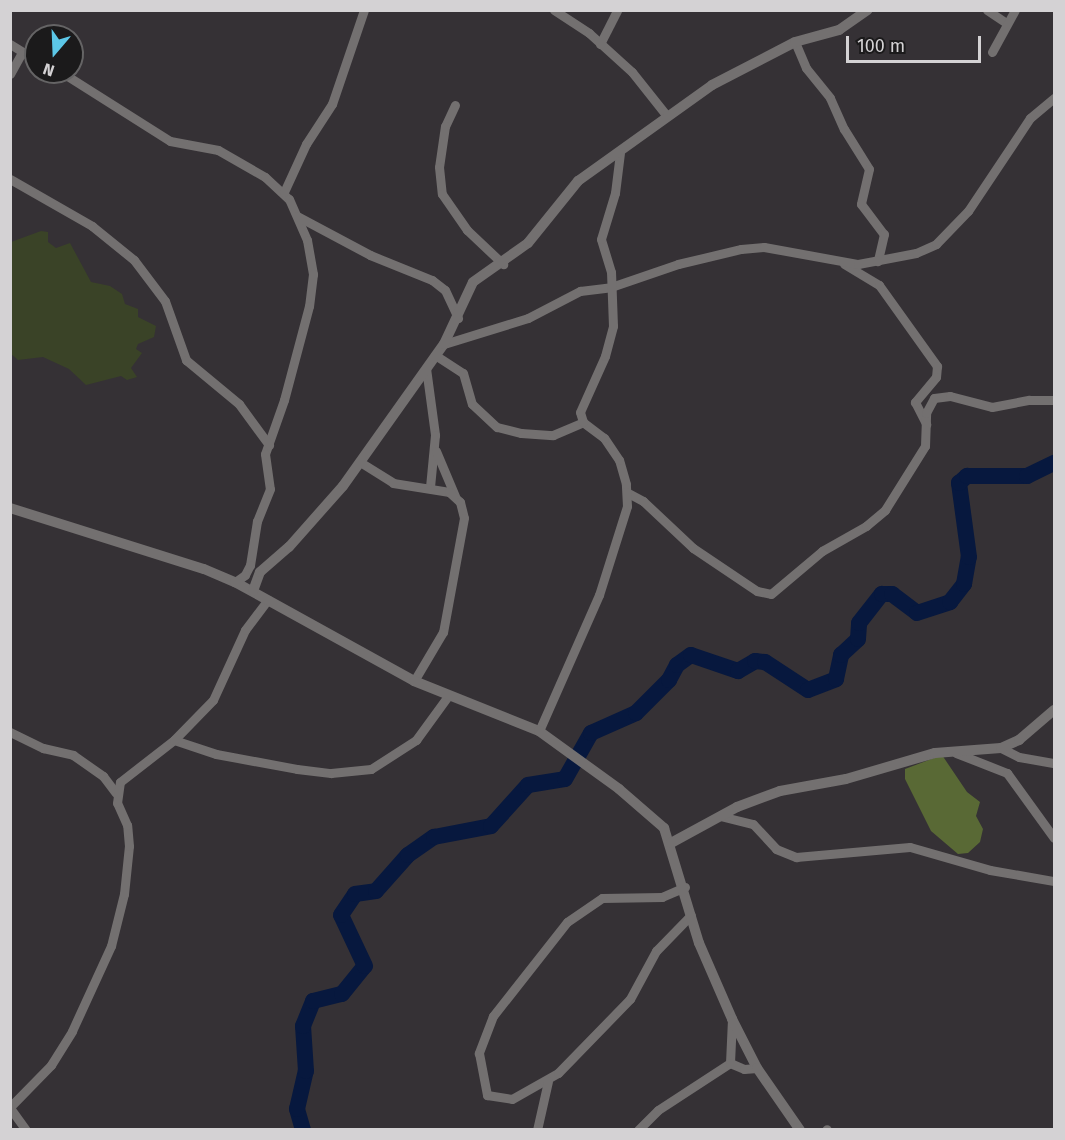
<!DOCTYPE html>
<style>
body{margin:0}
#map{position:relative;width:1065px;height:1140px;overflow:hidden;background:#353135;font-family:"Fira Sans",sans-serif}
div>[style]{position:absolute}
.green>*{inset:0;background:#3a4327}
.forest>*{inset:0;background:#596935}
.river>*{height:16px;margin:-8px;padding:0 8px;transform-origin:8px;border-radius:8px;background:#07183e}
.minor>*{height:9px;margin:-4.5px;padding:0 4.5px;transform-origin:4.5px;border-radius:4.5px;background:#737070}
.tertiary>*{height:10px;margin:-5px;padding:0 5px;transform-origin:5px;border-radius:5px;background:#737070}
span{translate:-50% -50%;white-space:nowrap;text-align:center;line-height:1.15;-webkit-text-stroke:6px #1b1a1b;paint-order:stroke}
.frame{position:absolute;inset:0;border:12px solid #d4d2d4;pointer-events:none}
.north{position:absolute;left:24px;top:24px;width:60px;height:60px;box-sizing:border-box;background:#1b1a1b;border:2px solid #656465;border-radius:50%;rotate:199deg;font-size:16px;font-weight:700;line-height:24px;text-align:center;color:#d4d2d4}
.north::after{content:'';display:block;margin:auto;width:21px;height:27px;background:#5cc7e7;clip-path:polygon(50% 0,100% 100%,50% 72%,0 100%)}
.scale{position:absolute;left:846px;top:36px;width:135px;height:27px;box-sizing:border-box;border:3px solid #d4d2d4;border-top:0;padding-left:8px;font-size:18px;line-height:21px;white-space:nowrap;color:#d4d2d4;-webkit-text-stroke:4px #1b1a1b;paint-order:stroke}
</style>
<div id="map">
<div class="green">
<i style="clip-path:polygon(41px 231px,48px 232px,48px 242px,56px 248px,70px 243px,91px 282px,110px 286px,122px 294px,125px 304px,138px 309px,138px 317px,156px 326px,154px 337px,138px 344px,136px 349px,142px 353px,131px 368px,137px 377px,127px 380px,121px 376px,86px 385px,69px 369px,43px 357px,18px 360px,11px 354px,11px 242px)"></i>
</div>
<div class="forest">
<i style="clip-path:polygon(942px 755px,967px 792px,980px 802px,976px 816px,983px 829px,980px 842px,968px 853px,958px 854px,931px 831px,905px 779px,905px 769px)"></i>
</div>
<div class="river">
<i style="left:303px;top:1130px;width:22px;rotate:-106deg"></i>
<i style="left:297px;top:1109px;width:39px;rotate:-77deg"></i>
<i style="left:306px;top:1071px;width:45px;rotate:-93.8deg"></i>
<i style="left:303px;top:1026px;width:27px;rotate:-68deg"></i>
<i style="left:313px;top:1001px;width:30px;rotate:-14deg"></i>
<i style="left:342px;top:994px;width:36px;rotate:-51deg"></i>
<i style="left:365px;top:966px;width:56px;rotate:-115.2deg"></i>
<i style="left:341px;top:915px;width:25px;rotate:-56deg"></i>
<i style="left:355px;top:894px;width:21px;rotate:-8deg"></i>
<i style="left:376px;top:891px;width:48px;rotate:-48.4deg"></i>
<i style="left:408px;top:855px;width:32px;rotate:-35deg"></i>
<i style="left:434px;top:837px;width:58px;rotate:-10.9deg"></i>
<i style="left:491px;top:826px;width:55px;rotate:-47.9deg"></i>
<i style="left:528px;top:785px;width:37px;rotate:-9deg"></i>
<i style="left:565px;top:779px;width:53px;rotate:-60.5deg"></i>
<i style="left:591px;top:733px;width:49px;rotate:-24deg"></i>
<i style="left:636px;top:713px;width:47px;rotate:-45deg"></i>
<i style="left:669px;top:680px;width:17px;rotate:-62deg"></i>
<i style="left:677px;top:665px;width:17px;rotate:-36deg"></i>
<i style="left:691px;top:655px;width:50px;rotate:18.8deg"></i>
<i style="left:738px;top:671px;width:20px;rotate:-30deg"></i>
<i style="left:755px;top:661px;width:10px;rotate:6deg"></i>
<i style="left:765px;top:662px;width:51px;rotate:33.1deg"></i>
<i style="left:808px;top:690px;width:30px;rotate:-21deg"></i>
<i style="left:836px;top:679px;width:25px;rotate:-78deg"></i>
<i style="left:841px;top:655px;width:23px;rotate:-43deg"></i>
<i style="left:858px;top:639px;width:16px;rotate:-86deg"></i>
<i style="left:859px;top:623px;width:37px;rotate:-52deg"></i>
<i style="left:882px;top:594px;width:10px"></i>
<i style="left:892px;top:594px;width:31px;rotate:37deg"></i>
<i style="left:917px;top:613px;width:35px;rotate:-18deg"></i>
<i style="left:950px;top:602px;width:23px;rotate:-52deg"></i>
<i style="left:964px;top:584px;width:27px;rotate:-80deg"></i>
<i style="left:969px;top:557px;width:75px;rotate:-97.7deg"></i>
<i style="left:959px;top:483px;width:11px;rotate:-41deg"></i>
<i style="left:967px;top:476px;width:60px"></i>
<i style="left:1027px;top:476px;width:30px;rotate:-26deg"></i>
</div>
<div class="minor">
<i style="left:554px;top:10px;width:42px;rotate:33.3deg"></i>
<i style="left:589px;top:33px;width:58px;rotate:42.2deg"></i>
<i style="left:632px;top:72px;width:56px;rotate:51.5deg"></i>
<i style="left:987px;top:10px;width:23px;rotate:34deg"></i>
<i style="left:795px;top:42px;width:28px;rotate:67deg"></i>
<i style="left:806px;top:68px;width:38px;rotate:51deg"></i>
<i style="left:830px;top:98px;width:34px;rotate:66deg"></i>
<i style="left:844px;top:129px;width:47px;rotate:58deg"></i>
<i style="left:869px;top:169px;width:36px;rotate:103deg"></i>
<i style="left:861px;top:204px;width:38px;rotate:53deg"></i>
<i style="left:884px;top:234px;width:28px;rotate:103deg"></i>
<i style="left:10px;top:44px;width:31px;rotate:32deg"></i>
<i style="left:600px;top:44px;width:38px;rotate:-63deg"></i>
<i style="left:992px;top:52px;width:48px;rotate:-61.3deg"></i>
<i style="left:61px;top:72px;width:129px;rotate:32.3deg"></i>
<i style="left:170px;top:141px;width:49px;rotate:10.6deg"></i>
<i style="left:218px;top:150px;width:54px;rotate:29.9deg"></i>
<i style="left:265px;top:177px;width:33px;rotate:43deg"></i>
<i style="left:289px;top:199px;width:45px;rotate:66.3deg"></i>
<i style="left:307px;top:240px;width:35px;rotate:80deg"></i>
<i style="left:313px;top:274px;width:32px;rotate:97deg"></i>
<i style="left:309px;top:306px;width:97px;rotate:104.9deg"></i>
<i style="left:284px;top:400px;width:57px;rotate:109.4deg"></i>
<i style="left:265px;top:454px;width:35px;rotate:82deg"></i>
<i style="left:270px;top:489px;width:35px;rotate:112deg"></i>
<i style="left:257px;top:521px;width:45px;rotate:99deg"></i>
<i style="left:250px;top:565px;width:11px;rotate:117deg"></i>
<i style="left:245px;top:575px;width:12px;rotate:145deg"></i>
<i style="left:10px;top:74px;width:23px;rotate:-61deg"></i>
<i style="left:455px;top:105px;width:23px;rotate:115deg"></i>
<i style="left:445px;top:126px;width:41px;rotate:98.3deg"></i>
<i style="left:439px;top:167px;width:27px;rotate:84deg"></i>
<i style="left:442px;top:194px;width:44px;rotate:55.2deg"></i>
<i style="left:467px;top:230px;width:50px;rotate:43.4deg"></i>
<i style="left:10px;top:179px;width:95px;rotate:29.8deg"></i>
<i style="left:92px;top:226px;width:54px;rotate:39deg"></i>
<i style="left:134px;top:260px;width:51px;rotate:52.9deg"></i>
<i style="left:165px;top:301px;width:63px;rotate:70.4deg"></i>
<i style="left:186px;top:360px;width:69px;rotate:39.7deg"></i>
<i style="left:239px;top:404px;width:51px;rotate:53.8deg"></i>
<i style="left:284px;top:192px;width:53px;rotate:-65.4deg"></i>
<i style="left:306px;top:144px;width:48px;rotate:-57deg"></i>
<i style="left:332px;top:104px;width:99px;rotate:-71.2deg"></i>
<i style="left:297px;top:216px;width:83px;rotate:28.1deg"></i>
<i style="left:370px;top:255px;width:67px;rotate:22deg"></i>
<i style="left:432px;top:280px;width:16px;rotate:38deg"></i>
<i style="left:445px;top:290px;width:31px;rotate:65deg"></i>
<i style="left:844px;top:264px;width:41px;rotate:31deg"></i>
<i style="left:879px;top:285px;width:100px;rotate:54.4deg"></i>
<i style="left:937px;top:366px;width:11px;rotate:95deg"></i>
<i style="left:936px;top:377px;width:33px;rotate:130deg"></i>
<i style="left:915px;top:402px;width:25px;rotate:63deg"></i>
<i style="left:444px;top:344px;width:88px;rotate:-17.2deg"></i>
<i style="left:528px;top:318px;width:59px;rotate:-27.4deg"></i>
<i style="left:580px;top:291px;width:31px;rotate:-7deg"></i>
<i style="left:611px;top:287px;width:71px;rotate:-18.9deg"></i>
<i style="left:678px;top:264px;width:65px;rotate:-13.4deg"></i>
<i style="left:741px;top:249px;width:23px;rotate:-5deg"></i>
<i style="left:764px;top:247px;width:96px;rotate:10.3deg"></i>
<i style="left:858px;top:264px;width:59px;rotate:-10.7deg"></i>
<i style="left:916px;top:253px;width:22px;rotate:-24deg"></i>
<i style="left:936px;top:244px;width:46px;rotate:-45.9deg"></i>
<i style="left:968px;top:211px;width:112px;rotate:-56.3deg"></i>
<i style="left:1030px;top:118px;width:31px;rotate:-40deg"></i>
<i style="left:435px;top:355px;width:33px;rotate:33deg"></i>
<i style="left:463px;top:373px;width:32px;rotate:74deg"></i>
<i style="left:472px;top:404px;width:34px;rotate:43deg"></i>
<i style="left:497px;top:427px;width:25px;rotate:14deg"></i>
<i style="left:521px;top:433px;width:32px;rotate:4deg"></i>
<i style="left:553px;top:435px;width:33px;rotate:-23deg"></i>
<i style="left:426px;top:368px;width:68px;rotate:82.3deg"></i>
<i style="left:435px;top:435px;width:52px;rotate:95.5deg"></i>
<i style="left:436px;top:451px;width:49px;rotate:67.1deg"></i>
<i style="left:360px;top:462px;width:39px;rotate:32deg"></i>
<i style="left:393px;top:483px;width:57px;rotate:9.1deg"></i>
<i style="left:449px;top:492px;width:15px;rotate:42deg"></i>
<i style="left:460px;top:502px;width:16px;rotate:76deg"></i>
<i style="left:464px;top:518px;width:116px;rotate:100.4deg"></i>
<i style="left:443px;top:632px;width:57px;rotate:120.6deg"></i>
<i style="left:628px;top:493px;width:17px;rotate:28deg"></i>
<i style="left:643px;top:501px;width:69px;rotate:43.2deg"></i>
<i style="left:693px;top:548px;width:77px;rotate:33.9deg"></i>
<i style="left:757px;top:591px;width:14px;rotate:12deg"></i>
<i style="left:771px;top:594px;width:67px;rotate:-40.1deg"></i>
<i style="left:822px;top:551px;width:51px;rotate:-29.6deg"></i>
<i style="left:866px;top:526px;width:25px;rotate:-40deg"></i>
<i style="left:885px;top:510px;width:75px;rotate:-58deg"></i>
<i style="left:925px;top:446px;width:33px;rotate:-88deg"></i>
<i style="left:926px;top:413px;width:17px;rotate:-62deg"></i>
<i style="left:934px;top:398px;width:16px;rotate:-7deg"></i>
<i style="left:950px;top:396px;width:43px;rotate:14.7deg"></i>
<i style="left:992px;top:407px;width:38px;rotate:-11deg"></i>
<i style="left:1029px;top:400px;width:25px"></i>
<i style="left:539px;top:731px;width:149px;rotate:-66.2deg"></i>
<i style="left:599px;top:595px;width:93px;rotate:-72.5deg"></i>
<i style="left:627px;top:506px;width:22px;rotate:-93deg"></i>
<i style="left:626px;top:484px;width:25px;rotate:-106deg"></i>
<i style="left:619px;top:460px;width:27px;rotate:-124deg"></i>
<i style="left:604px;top:438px;width:26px;rotate:-143deg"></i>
<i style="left:583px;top:422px;width:10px;rotate:-107deg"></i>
<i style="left:580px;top:412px;width:61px;rotate:-65.9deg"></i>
<i style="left:605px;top:356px;width:31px;rotate:-75deg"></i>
<i style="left:613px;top:326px;width:54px;rotate:-92.1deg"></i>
<i style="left:611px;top:272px;width:34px;rotate:-107deg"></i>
<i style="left:601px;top:239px;width:48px;rotate:-73.1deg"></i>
<i style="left:615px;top:193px;width:40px;rotate:-82.9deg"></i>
<i style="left:10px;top:732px;width:37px;rotate:26deg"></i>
<i style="left:43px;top:748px;width:31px;rotate:13deg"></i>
<i style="left:73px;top:755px;width:37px;rotate:35deg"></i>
<i style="left:103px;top:776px;width:21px;rotate:53deg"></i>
<i style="left:174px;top:740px;width:44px;rotate:18.4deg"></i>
<i style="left:216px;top:754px;width:82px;rotate:10.5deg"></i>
<i style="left:297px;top:769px;width:34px;rotate:7deg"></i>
<i style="left:331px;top:773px;width:40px;rotate:-5.7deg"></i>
<i style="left:371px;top:769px;width:54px;rotate:-32.8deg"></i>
<i style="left:416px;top:740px;width:54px;rotate:-54deg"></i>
<i style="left:1001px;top:748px;width:20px;rotate:27deg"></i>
<i style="left:1019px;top:757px;width:36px;rotate:10deg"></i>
<i style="left:956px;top:753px;width:55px;rotate:21.4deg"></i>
<i style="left:1007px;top:773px;width:80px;rotate:54.1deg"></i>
<i style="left:720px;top:816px;width:34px;rotate:14deg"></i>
<i style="left:753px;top:824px;width:34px;rotate:47deg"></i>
<i style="left:776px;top:849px;width:22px;rotate:22deg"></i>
<i style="left:796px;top:857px;width:114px;rotate:-5deg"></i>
<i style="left:910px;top:847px;width:83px;rotate:16deg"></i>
<i style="left:990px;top:870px;width:65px;rotate:9.8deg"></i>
<i style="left:685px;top:887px;width:25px;rotate:157deg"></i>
<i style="left:662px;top:897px;width:60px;rotate:179deg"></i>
<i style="left:602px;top:898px;width:42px;rotate:145.6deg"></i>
<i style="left:567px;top:922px;width:120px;rotate:128.2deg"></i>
<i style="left:493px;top:1016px;width:40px;rotate:111deg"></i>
<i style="left:479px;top:1053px;width:43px;rotate:79.2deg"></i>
<i style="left:487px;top:1095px;width:25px;rotate:9deg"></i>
<i style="left:512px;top:1099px;width:53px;rotate:-29.5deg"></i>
<i style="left:558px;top:1073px;width:103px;rotate:-45.8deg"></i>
<i style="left:630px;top:999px;width:55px;rotate:-61.6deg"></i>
<i style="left:656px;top:951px;width:50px;rotate:-45.8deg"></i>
<i style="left:730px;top:1063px;width:44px;rotate:-87.4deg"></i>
<i style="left:10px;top:1107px;width:59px;rotate:-45.7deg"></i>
<i style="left:51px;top:1065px;width:40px;rotate:-58deg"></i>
<i style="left:72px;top:1031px;width:94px;rotate:-65.4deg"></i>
<i style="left:111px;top:946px;width:54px;rotate:-76deg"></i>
<i style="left:124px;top:894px;width:48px;rotate:-84.1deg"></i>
<i style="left:129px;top:846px;width:21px;rotate:-95deg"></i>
<i style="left:127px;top:825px;width:24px;rotate:-114deg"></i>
<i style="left:117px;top:803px;width:21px;rotate:-82deg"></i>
<i style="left:120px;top:782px;width:68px;rotate:-37.9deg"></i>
<i style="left:174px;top:740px;width:56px;rotate:-45.7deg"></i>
<i style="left:213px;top:700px;width:77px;rotate:-65.4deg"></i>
<i style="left:245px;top:630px;width:38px;rotate:-53deg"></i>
<i style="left:10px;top:1108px;width:27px;rotate:54deg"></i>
<i style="left:537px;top:1130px;width:50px;rotate:-77.3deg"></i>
<i style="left:638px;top:1130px;width:28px;rotate:-45deg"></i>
<i style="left:658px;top:1110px;width:86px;rotate:-33.1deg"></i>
<i style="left:730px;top:1063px;width:15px;rotate:23deg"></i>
<i style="left:744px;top:1069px;width:13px;rotate:-4deg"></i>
<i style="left:826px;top:1130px;width:1px;rotate:-45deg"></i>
</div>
<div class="tertiary">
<i style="left:10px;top:508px;width:203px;rotate:17.5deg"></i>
<i style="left:204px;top:569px;width:34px;rotate:23deg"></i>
<i style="left:235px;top:582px;width:205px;rotate:28.9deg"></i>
<i style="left:414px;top:681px;width:135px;rotate:21.8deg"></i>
<i style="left:539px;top:731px;width:99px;rotate:35.9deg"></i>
<i style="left:619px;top:789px;width:60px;rotate:40.9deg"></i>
<i style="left:664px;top:828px;width:120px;rotate:73.1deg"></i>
<i style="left:699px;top:943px;width:83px;rotate:66.5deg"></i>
<i style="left:732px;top:1019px;width:55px;rotate:63deg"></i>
<i style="left:757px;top:1068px;width:75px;rotate:55.3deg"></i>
<i style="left:253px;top:591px;width:20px;rotate:-70deg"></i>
<i style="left:260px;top:572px;width:38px;rotate:-41deg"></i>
<i style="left:289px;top:547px;width:81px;rotate:-48.5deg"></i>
<i style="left:343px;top:486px;width:174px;rotate:-54.6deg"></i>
<i style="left:444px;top:344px;width:68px;rotate:-64.9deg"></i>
<i style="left:473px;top:282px;width:67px;rotate:-35.3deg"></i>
<i style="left:528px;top:243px;width:80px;rotate:-51.1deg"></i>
<i style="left:578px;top:181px;width:165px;rotate:-35.6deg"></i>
<i style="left:712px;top:85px;width:93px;rotate:-27.4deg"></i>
<i style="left:795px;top:42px;width:46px;rotate:-15.3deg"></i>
<i style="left:839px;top:30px;width:35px;rotate:-35deg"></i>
<i style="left:671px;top:843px;width:75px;rotate:-28.6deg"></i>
<i style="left:737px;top:807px;width:46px;rotate:-20.4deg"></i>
<i style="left:780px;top:791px;width:67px;rotate:-10.3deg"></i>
<i style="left:846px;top:779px;width:93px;rotate:-16.3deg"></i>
<i style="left:935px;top:753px;width:66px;rotate:-4.3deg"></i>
<i style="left:1001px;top:748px;width:20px;rotate:-24deg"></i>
<i style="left:1019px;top:740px;width:46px;rotate:-40.6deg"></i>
</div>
<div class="frame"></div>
<div class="north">N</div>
<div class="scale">100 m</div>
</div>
